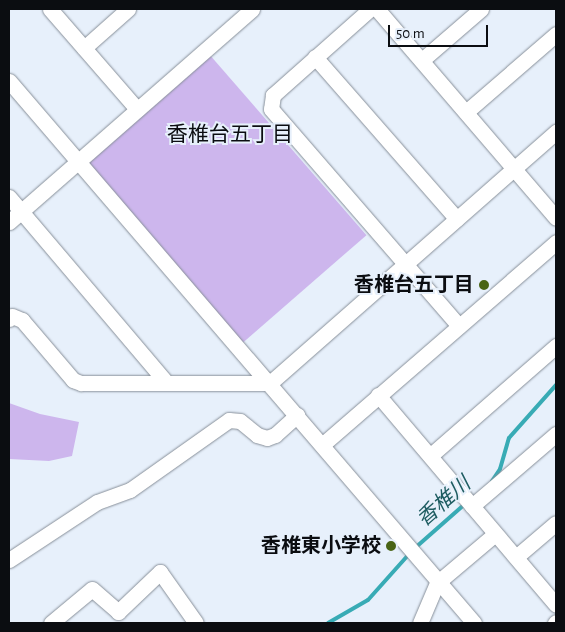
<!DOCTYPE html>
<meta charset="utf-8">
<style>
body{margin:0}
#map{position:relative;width:565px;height:632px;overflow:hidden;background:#e7f0fb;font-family:"Alegreya Sans","Noto Sans JP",sans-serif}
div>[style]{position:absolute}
.green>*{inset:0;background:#cdb6ed;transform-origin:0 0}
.stream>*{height:4px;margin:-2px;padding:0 2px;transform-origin:2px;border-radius:2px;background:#38abb5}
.roads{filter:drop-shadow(0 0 1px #878f99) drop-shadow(0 0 1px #878f99)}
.minor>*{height:15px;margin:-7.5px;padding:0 7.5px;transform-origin:7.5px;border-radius:7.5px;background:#fff}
.dots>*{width:14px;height:14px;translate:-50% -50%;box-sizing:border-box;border:2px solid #e7f0fb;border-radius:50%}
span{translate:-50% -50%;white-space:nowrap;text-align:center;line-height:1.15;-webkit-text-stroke:4px #e7f0fb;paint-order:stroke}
.poi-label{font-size:20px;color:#0b0d11;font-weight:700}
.right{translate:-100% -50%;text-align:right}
.neighbourhood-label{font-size:21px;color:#0b0d11}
.water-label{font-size:21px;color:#1e5c61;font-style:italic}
.frame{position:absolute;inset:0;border:10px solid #0b0d11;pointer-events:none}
.scale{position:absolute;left:388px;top:25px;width:100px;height:22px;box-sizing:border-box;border:2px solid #0b0d11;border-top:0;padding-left:6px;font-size:15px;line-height:18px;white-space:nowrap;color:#0b0d11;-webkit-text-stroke:4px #e7f0fb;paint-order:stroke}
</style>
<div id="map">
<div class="green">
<i style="left:209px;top:54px;width:240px;height:165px;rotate:49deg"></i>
<i style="clip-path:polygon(9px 403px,40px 414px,79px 422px,72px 456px,49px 461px,9px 459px)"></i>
</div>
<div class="stream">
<i style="left:492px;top:481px;width:14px;rotate:-56deg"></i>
<i style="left:500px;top:469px;width:32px;rotate:-74deg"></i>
<i style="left:509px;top:438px;width:71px;rotate:-48.4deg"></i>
<i style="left:415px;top:548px;width:68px;rotate:-41.4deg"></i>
<i style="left:328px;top:623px;width:46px;rotate:-29.9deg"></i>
<i style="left:368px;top:600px;width:63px;rotate:-48.2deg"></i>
</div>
<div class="roads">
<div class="minor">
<i style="left:50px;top:9px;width:133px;rotate:49deg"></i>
<i style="left:370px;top:9px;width:130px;rotate:138.4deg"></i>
<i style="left:273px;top:95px;width:14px;rotate:98deg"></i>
<i style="left:271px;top:109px;width:287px;rotate:49.1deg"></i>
<i style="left:377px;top:9px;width:275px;rotate:49.4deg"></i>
<i style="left:84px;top:48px;width:59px;rotate:-41.6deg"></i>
<i style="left:315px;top:57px;width:215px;rotate:48.8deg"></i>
<i style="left:422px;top:60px;width:78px;rotate:-40.8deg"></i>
<i style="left:9px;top:81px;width:714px;rotate:49.37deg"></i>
<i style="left:466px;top:112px;width:119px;rotate:-40.9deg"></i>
<i style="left:9px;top:197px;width:244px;rotate:49.7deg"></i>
<i style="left:9px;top:222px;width:323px;rotate:-41.2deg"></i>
<i style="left:9px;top:319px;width:4px;rotate:-45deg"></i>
<i style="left:12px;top:316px;width:11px;rotate:22deg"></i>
<i style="left:22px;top:320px;width:79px;rotate:49.6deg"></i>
<i style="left:73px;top:380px;width:9px;rotate:21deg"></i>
<i style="left:81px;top:383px;width:189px"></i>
<i style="left:270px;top:383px;width:381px;rotate:-41.3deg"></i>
<i style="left:378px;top:395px;width:275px;rotate:49.7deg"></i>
<i style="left:322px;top:445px;width:310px;rotate:-40.9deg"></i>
<i style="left:431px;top:455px;width:166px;rotate:-41.1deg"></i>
<i style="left:472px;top:506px;width:111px;rotate:-40.6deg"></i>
<i style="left:516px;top:557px;width:52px;rotate:-40.4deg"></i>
<i style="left:9px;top:560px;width:105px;rotate:-33.4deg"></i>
<i style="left:97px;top:502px;width:35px;rotate:-20deg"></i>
<i style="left:130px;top:490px;width:121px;rotate:-35.3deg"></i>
<i style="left:229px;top:420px;width:11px;rotate:5deg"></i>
<i style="left:240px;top:421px;width:22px;rotate:39deg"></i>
<i style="left:257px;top:435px;width:10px;rotate:17deg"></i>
<i style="left:267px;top:438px;width:9px;rotate:-21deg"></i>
<i style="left:275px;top:435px;width:30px;rotate:-42deg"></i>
<i style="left:51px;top:623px;width:53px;rotate:-39.7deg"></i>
<i style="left:92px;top:589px;width:35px;rotate:41deg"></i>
<i style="left:118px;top:612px;width:58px;rotate:-43.6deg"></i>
<i style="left:160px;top:572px;width:62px;rotate:54.8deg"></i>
<i style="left:420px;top:623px;width:43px;rotate:-67deg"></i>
<i style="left:437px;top:583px;width:76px;rotate:-40.2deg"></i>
<i style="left:555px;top:623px;width:1px;rotate:-45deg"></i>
</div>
</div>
<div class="dots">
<i style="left:484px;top:285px;background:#496415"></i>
<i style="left:391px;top:546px;background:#496415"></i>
</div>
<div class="poi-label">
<span class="right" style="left:474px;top:285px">香椎台五丁目</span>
<span class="right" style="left:381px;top:546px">香椎東小学校</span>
</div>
<div class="neighbourhood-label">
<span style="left:230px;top:135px">香椎台五丁目</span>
</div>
<div class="water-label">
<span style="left:444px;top:502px;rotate:-41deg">香椎川</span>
</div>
<div class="frame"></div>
<div class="scale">50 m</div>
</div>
